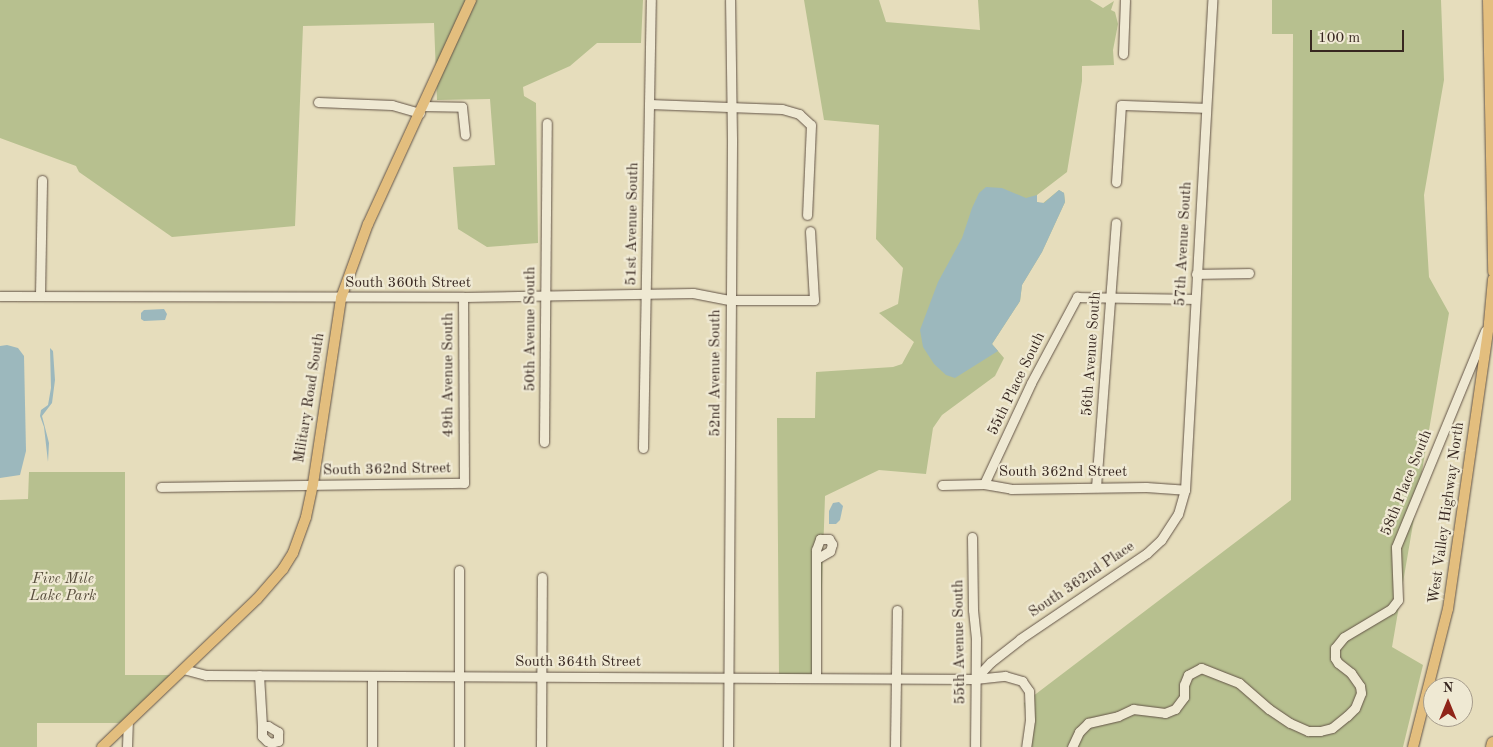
<!DOCTYPE html>
<style>
body{margin:0}
#map{position:relative;width:1493px;height:747px;overflow:hidden;background:#e6ddbc;font-family:"Old Standard TT",serif}
div>[style]{position:absolute}
.green>*{inset:0;background:#b7c08f}
.water>*{inset:0;background:#9cb8bd}
.roads{filter:drop-shadow(0 0 1px #635447) drop-shadow(0 0 1px #635447)}
.minor>*{height:9px;margin:-4.5px;padding:0 4.5px;transform-origin:4.5px;border-radius:4.5px;background:#efe9d3}
.major>*{height:10px;margin:-5px;padding:0 5px;transform-origin:5px;border-radius:5px;background:#e3be7e}
.highway>*{height:12px;margin:-6px;padding:0 6px;transform-origin:6px;border-radius:6px;background:#e3be7e}
span{translate:-50% -50%;white-space:nowrap;text-align:center;line-height:1.15;-webkit-text-stroke:4.5px #efe9d3;paint-order:stroke}
.street-label{font-size:15px;color:#372720}
.park-label{font-size:15px;color:#574d3c;font-style:italic}
.north{position:absolute;left:1423px;top:677px;width:50px;height:50px;box-sizing:border-box;background:#efe9d3;border:1px solid #a59b8b;border-radius:50%;rotate:0deg;font-size:14px;font-weight:700;line-height:20px;text-align:center;color:#372720}
.north::after{content:'';display:block;margin:auto;width:18px;height:22px;background:#8f2418;clip-path:polygon(50% 0,100% 100%,50% 72%,0 100%)}
.scale{position:absolute;left:1310px;top:30px;width:94px;height:22px;box-sizing:border-box;border:2px solid #372720;border-top:0;padding-left:6px;font-size:15px;line-height:18px;white-space:nowrap;color:#372720;-webkit-text-stroke:4px #efe9d3;paint-order:stroke}
</style>
<div id="map">
<div class="green">
<i style="clip-path:polygon(0 0,643px 0,641px 43px,597px 43px,570px 66px,523px 87px,524px 96px,536px 103px,538px 243px,487px 247px,458px 229px,453px 167px,495px 165px,490px 99px,437px 100px,434px 23px,303px 26px,295px 226px,172px 237px,79px 172px,76px 166px,0 138px)"></i>
<i style="clip-path:polygon(804px 0,879px 0,886px 22px,980px 30px,978px 0,1090px 0,1103px 8px,1114px 1px,1111px 10px,1115px 12px,1118px 24px,1113px 50px,1114px 65px,1082px 66px,1082px 81px,1067px 172px,1037px 195px,1037px 202px,1042px 204px,1059px 190px,1064px 193px,1065px 202px,1042px 252px,1022px 285px,1020px 301px,992px 344px,1004px 358px,995px 376px,942px 415px,933px 428px,926px 474px,879px 470px,825px 496px,819px 676px,779px 677px,777px 418px,815px 418px,816px 372px,893px 367px,902px 364px,914px 342px,879px 313px,898px 304px,903px 268px,876px 239px,879px 125px,824px 120px)"></i>
<i style="clip-path:polygon(1272px 0,1441px 0,1444px 80px,1424px 195px,1429px 277px,1449px 313px,1392px 647px,1423px 665px,1403px 747px,1031px 747px,1024px 703px,1291px 500px,1293px 34px,1272px 34px)"></i>
<i style="clip-path:polygon(29px 472px,125px 472px,125px 675px,176px 675px,128px 723px,37px 723px,37px 747px,0 747px,0 500px,28px 499px)"></i>
</div>
<div class="water">
<i style="clip-path:polygon(986px 187px,1002px 188px,1026px 198px,1037px 195px,1037px 202px,1044px 203px,1059px 190px,1064px 193px,1065px 202px,1042px 252px,1022px 285px,1020px 301px,992px 344px,998px 351px,955px 378px,946px 375px,934px 364px,923px 347px,920px 330px,938px 282px,962px 238px,972px 208px,979px 193px)"></i>
<i style="clip-path:polygon(164px 309px,167px 314px,165px 320px,144px 321px,141px 319px,141px 313px,144px 310px)"></i>
<i style="clip-path:polygon(7px 345px,18px 348px,24px 356px,26px 451px,20px 475px,0 478px,0 346px)"></i>
<i style="clip-path:polygon(50px 348px,53px 351px,55px 380px,52px 403px,42px 416px,49px 443px,48px 462px,44px 427px,40px 416px,41px 410px,48px 405px,51px 388px)"></i>
<i style="clip-path:polygon(839px 502px,843px 506px,840px 520px,836px 524px,829px 524px,829px 511px,833px 503px)"></i>
</div>
<div class="roads">
<div class="minor">
<i style="left:1123px;top:54px;width:54px;rotate:-87.9deg"></i>
<i style="left:318px;top:102px;width:74px;rotate:2.3deg"></i>
<i style="left:392px;top:105px;width:29px;rotate:16deg"></i>
<i style="left:649px;top:104px;width:133px;rotate:2.2deg"></i>
<i style="left:782px;top:109px;width:18px;rotate:16deg"></i>
<i style="left:799px;top:114px;width:16px;rotate:43deg"></i>
<i style="left:811px;top:125px;width:90px;rotate:92.5deg"></i>
<i style="left:423px;top:106px;width:39px;rotate:1deg"></i>
<i style="left:462px;top:107px;width:28px;rotate:84deg"></i>
<i style="left:1116px;top:182px;width:77px;rotate:-86.3deg"></i>
<i style="left:1121px;top:105px;width:84px;rotate:2deg"></i>
<i style="left:1196px;top:274px;width:53px;rotate:-1.1deg"></i>
<i style="left:0;top:296px;width:463px;rotate:0.1deg"></i>
<i style="left:463px;top:297px;width:230px;rotate:-1deg"></i>
<i style="left:693px;top:293px;width:38px;rotate:11deg"></i>
<i style="left:730px;top:300px;width:84px"></i>
<i style="left:814px;top:300px;width:69px;rotate:-93.3deg"></i>
<i style="left:40px;top:296px;width:116px;rotate:-89deg"></i>
<i style="left:544px;top:442px;width:319px;rotate:-89.5deg"></i>
<i style="left:643px;top:448px;width:448px;rotate:-89deg"></i>
<i style="left:984px;top:484px;width:111px;rotate:-65deg"></i>
<i style="left:1031px;top:383px;width:98px;rotate:-61.9deg"></i>
<i style="left:1077px;top:297px;width:117px;rotate:1deg"></i>
<i style="left:942px;top:485px;width:42px;rotate:-1.4deg"></i>
<i style="left:984px;top:484px;width:27px;rotate:10deg"></i>
<i style="left:1011px;top:489px;width:135px;rotate:-0.8deg"></i>
<i style="left:1146px;top:487px;width:39px;rotate:4deg"></i>
<i style="left:161px;top:487px;width:303px;rotate:-0.8deg"></i>
<i style="left:464px;top:483px;width:186px;rotate:-90.3deg"></i>
<i style="left:1096px;top:487px;width:265px;rotate:-85.7deg"></i>
<i style="left:972px;top:537px;width:73px;rotate:89.2deg"></i>
<i style="left:973px;top:610px;width:29px;rotate:84deg"></i>
<i style="left:976px;top:639px;width:108px;rotate:90.5deg"></i>
<i style="left:183px;top:669px;width:24px;rotate:15deg"></i>
<i style="left:206px;top:675px;width:769px;rotate:0.3deg"></i>
<i style="left:975px;top:679px;width:30px;rotate:-6deg"></i>
<i style="left:1005px;top:676px;width:18px;rotate:16deg"></i>
<i style="left:1022px;top:681px;width:12px;rotate:55deg"></i>
<i style="left:1029px;top:691px;width:29px;rotate:88deg"></i>
<i style="left:1030px;top:720px;width:27px;rotate:98deg"></i>
<i style="left:259px;top:675px;width:51px;rotate:86.6deg"></i>
<i style="left:262px;top:726px;width:6px"></i>
<i style="left:268px;top:726px;width:12px;rotate:31deg"></i>
<i style="left:278px;top:732px;width:9px;rotate:90deg"></i>
<i style="left:278px;top:741px;width:7px;rotate:164deg"></i>
<i style="left:271px;top:743px;width:4px;rotate:-153deg"></i>
<i style="left:267px;top:741px;width:7px;rotate:-135deg"></i>
<i style="left:262px;top:736px;width:10px;rotate:-90deg"></i>
<i style="left:816px;top:676px;width:126px;rotate:-90deg"></i>
<i style="left:816px;top:550px;width:12px;rotate:-70deg"></i>
<i style="left:820px;top:539px;width:9px"></i>
<i style="left:829px;top:539px;width:6px;rotate:59deg"></i>
<i style="left:832px;top:544px;width:7px;rotate:106deg"></i>
<i style="left:830px;top:551px;width:16px;rotate:150deg"></i>
<i style="left:975px;top:679px;width:23px;rotate:-47deg"></i>
<i style="left:991px;top:662px;width:37px;rotate:-38deg"></i>
<i style="left:1020px;top:639px;width:153px;rotate:-34.1deg"></i>
<i style="left:1147px;top:553px;width:19px;rotate:-43deg"></i>
<i style="left:1161px;top:540px;width:31px;rotate:-57deg"></i>
<i style="left:1178px;top:514px;width:25px;rotate:-74deg"></i>
<i style="left:1185px;top:490px;width:491px;rotate:-86.8deg"></i>
<i style="left:127px;top:747px;width:24px;rotate:-88deg"></i>
<i style="left:372px;top:747px;width:71px;rotate:-90deg"></i>
<i style="left:459px;top:747px;width:177px;rotate:-90deg"></i>
<i style="left:541px;top:747px;width:170px;rotate:-89.7deg"></i>
<i style="left:728px;top:747px;width:608px;rotate:-89.62deg"></i>
<i style="left:732px;top:139px;width:139px;rotate:-90.8deg"></i>
<i style="left:895px;top:747px;width:137px;rotate:-89.2deg"></i>
<i style="left:1072px;top:747px;width:17px;rotate:-65deg"></i>
<i style="left:1079px;top:732px;width:13px;rotate:-45deg"></i>
<i style="left:1088px;top:723px;width:31px;rotate:-13deg"></i>
<i style="left:1118px;top:716px;width:17px;rotate:-25deg"></i>
<i style="left:1133px;top:709px;width:32px;rotate:7deg"></i>
<i style="left:1165px;top:713px;width:11px;rotate:-22deg"></i>
<i style="left:1175px;top:709px;width:15px;rotate:-53deg"></i>
<i style="left:1184px;top:697px;width:12px;rotate:-90deg"></i>
<i style="left:1184px;top:685px;width:11px;rotate:-68deg"></i>
<i style="left:1188px;top:675px;width:15px;rotate:-28deg"></i>
<i style="left:1201px;top:668px;width:41px;rotate:21.5deg"></i>
<i style="left:1239px;top:683px;width:40px;rotate:41deg"></i>
<i style="left:1269px;top:709px;width:25px;rotate:34deg"></i>
<i style="left:1290px;top:723px;width:20px;rotate:24deg"></i>
<i style="left:1308px;top:731px;width:12px"></i>
<i style="left:1320px;top:731px;width:12px;rotate:-14deg"></i>
<i style="left:1332px;top:728px;width:19px;rotate:-39deg"></i>
<i style="left:1347px;top:716px;width:11px;rotate:-45deg"></i>
<i style="left:1355px;top:708px;width:16px;rotate:-68deg"></i>
<i style="left:1361px;top:693px;width:7px;rotate:-98deg"></i>
<i style="left:1360px;top:686px;width:16px;rotate:-125deg"></i>
<i style="left:1351px;top:673px;width:16px;rotate:-142deg"></i>
<i style="left:1338px;top:663px;width:6px;rotate:-121deg"></i>
<i style="left:1335px;top:658px;width:10px;rotate:-90deg"></i>
<i style="left:1335px;top:648px;width:14px;rotate:-51deg"></i>
<i style="left:1344px;top:637px;width:55px;rotate:-30.8deg"></i>
<i style="left:1391px;top:609px;width:11px;rotate:-52deg"></i>
<i style="left:1398px;top:600px;width:53px;rotate:-92.2deg"></i>
<i style="left:1396px;top:547px;width:234px;rotate:-67.6deg"></i>
</div>
<div class="major">
<i style="left:1488px;top:0;width:272px;rotate:88.9deg"></i>
<i style="left:102px;top:747px;width:214px;rotate:-43.7deg"></i>
<i style="left:257px;top:599px;width:40px;rotate:-49deg"></i>
<i style="left:283px;top:569px;width:19px;rotate:-58deg"></i>
<i style="left:293px;top:553px;width:38px;rotate:-70deg"></i>
<i style="left:306px;top:517px;width:34px;rotate:-78deg"></i>
<i style="left:313px;top:484px;width:188px;rotate:-81.4deg"></i>
<i style="left:341px;top:298px;width:79px;rotate:-70deg"></i>
<i style="left:368px;top:224px;width:247px;rotate:-65.3deg"></i>
<i style="left:1413px;top:747px;width:142px;rotate:-75.8deg"></i>
<i style="left:1448px;top:609px;width:289px;rotate:-81.8deg"></i>
<i style="left:1489px;top:323px;width:44px;rotate:-84.8deg"></i>
</div>
<div class="highway">
<i style="left:1492px;top:747px;width:4px;rotate:-76deg"></i>
</div>
</div>
<div class="street-label">
<span style="left:633px;top:224px;rotate:-89deg">51st Avenue South</span>
<span style="left:1184px;top:244px;rotate:-87deg">57th Avenue South</span>
<span style="left:408px;top:284px">South 360th Street</span>
<span style="left:531px;top:329px;rotate:-90deg">50th Avenue South</span>
<span style="left:1092px;top:354px;rotate:-86deg">56th Avenue South</span>
<span style="left:716px;top:373px;rotate:-90deg">52nd Avenue South</span>
<span style="left:449px;top:375px;rotate:-90deg">49th Avenue South</span>
<span style="left:1017px;top:384px;rotate:-64deg">55th Place South</span>
<span style="left:310px;top:398px;rotate:-81deg">Military Road South</span>
<span style="left:387px;top:470px;rotate:-1deg">South 362nd Street</span>
<span style="left:1063px;top:473px">South 362nd Street</span>
<span style="left:1407px;top:483px;rotate:-68deg">58th Place South</span>
<span style="left:1447px;top:513px;rotate:-82deg">West Valley Highway North</span>
<span style="left:1082px;top:580px;rotate:-34deg">South 362nd Place</span>
<span style="left:960px;top:642px;rotate:-91deg">55th Avenue South</span>
<span style="left:578px;top:663px">South 364th Street</span>
</div>
<div class="park-label">
<span style="left:63px;top:588px">Five Mile<br>Lake Park</span>
</div>
<div class="north">N</div>
<div class="scale">100 m</div>
</div>
